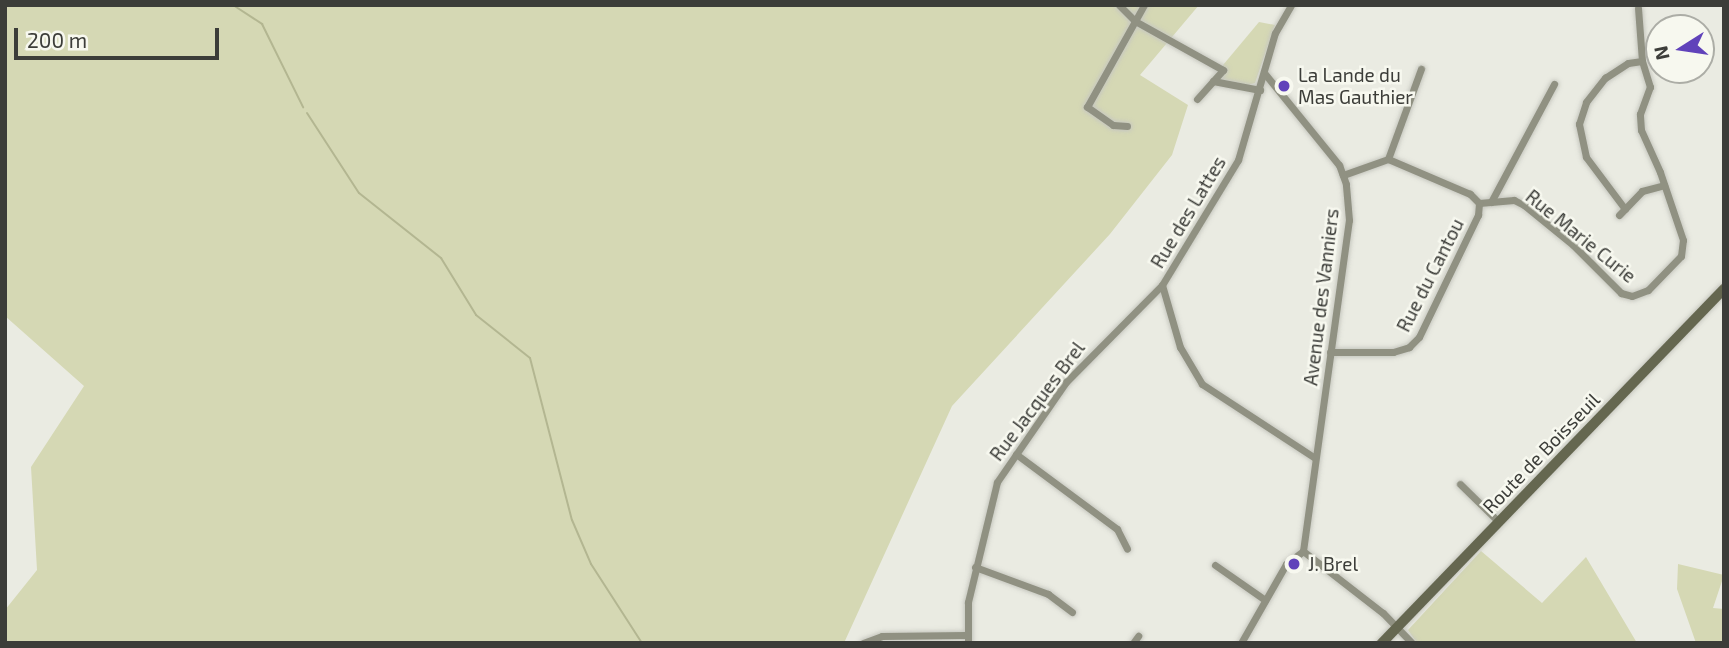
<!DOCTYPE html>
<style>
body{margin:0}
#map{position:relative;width:1729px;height:648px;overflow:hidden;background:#eaebe2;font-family:"Exo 2",sans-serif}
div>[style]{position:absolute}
.green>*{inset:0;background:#d5d8b4}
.stream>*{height:2px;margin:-1px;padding:0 1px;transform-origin:1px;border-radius:1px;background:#b3b691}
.roads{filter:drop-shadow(0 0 2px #c7c8c0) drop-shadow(0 0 2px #c7c8c0)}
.street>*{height:7px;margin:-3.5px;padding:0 3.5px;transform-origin:3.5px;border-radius:3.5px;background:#909182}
.secondary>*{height:10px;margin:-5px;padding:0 5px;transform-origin:5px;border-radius:5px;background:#656750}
.dots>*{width:19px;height:19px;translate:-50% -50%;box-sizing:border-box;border:4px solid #f7f8ef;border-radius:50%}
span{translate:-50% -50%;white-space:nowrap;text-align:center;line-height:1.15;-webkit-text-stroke:5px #f7f8ef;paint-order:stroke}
.poi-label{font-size:19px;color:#3c3d39}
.left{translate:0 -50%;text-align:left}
.street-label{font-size:19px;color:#3c3d39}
.frame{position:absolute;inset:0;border:7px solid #3c3d39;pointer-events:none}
.north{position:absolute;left:1645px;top:14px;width:70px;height:70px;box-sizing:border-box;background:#f7f8ef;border:2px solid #acada6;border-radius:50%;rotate:258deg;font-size:19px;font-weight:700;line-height:28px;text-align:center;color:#3c3d39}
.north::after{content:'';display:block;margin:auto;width:24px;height:32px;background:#6042ba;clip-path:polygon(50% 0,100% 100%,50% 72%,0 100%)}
.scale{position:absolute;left:14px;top:28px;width:205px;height:32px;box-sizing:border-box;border:4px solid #3c3d39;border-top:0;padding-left:9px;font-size:21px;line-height:24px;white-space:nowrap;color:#3c3d39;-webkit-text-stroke:5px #f7f8ef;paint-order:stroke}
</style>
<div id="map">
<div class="green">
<i style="clip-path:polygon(5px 5px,1199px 5px,1140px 75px,1188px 105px,1172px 155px,1110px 234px,952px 406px,844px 643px,5px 643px,5px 610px,37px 570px,31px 467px,84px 386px,5px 316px)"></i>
<i style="clip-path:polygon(1259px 22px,1275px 25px,1255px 83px,1248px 85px,1213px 77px)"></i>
<i style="clip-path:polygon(1481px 551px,1542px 603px,1586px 557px,1637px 643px,1417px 643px,1408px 630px)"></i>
<i style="clip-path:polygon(1678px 564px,1724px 575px,1713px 608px,1724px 609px,1724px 643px,1696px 643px,1677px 589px)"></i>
</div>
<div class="stream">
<i style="left:233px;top:5px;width:35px;rotate:33deg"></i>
<i style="left:262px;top:24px;width:93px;rotate:63.7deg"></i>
<i style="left:307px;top:113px;width:95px;rotate:57deg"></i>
<i style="left:359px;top:193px;width:105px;rotate:38.4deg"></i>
<i style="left:441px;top:258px;width:67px;rotate:58.4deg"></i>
<i style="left:476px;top:315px;width:69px;rotate:38.5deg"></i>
<i style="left:530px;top:358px;width:167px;rotate:75.5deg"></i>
<i style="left:572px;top:520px;width:48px;rotate:66.6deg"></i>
<i style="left:591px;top:564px;width:94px;rotate:57.2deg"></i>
</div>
<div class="roads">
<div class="street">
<i style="left:1119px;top:5px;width:23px;rotate:45deg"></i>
<i style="left:1135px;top:21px;width:101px;rotate:29.1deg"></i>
<i style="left:1223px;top:70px;width:15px;rotate:132deg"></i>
<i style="left:1197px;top:99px;width:24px;rotate:-48deg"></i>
<i style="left:1213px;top:81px;width:48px;rotate:10.8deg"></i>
<i style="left:1127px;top:126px;width:14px;rotate:-176deg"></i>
<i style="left:1113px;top:125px;width:32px;rotate:-145deg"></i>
<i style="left:1087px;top:107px;width:117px;rotate:-60.8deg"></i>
<i style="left:1388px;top:159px;width:96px;rotate:-69.9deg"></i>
<i style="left:1491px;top:202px;width:134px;rotate:-61.9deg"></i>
<i style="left:1479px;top:203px;width:35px;rotate:-5deg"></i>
<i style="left:1514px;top:200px;width:11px;rotate:27deg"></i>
<i style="left:1524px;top:205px;width:63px;rotate:39.2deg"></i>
<i style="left:1573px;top:245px;width:68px;rotate:45deg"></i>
<i style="left:1621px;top:293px;width:11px;rotate:15deg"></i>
<i style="left:1632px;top:296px;width:17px;rotate:-21deg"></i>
<i style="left:1648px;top:290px;width:47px;rotate:-45.9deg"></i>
<i style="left:1681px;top:256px;width:16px;rotate:-83deg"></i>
<i style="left:1683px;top:240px;width:72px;rotate:-108.7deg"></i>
<i style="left:1660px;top:172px;width:46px;rotate:-114.3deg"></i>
<i style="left:1641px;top:130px;width:16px;rotate:-94deg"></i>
<i style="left:1640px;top:114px;width:29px;rotate:-70deg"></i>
<i style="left:1650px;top:87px;width:27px;rotate:-107deg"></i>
<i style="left:1642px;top:61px;width:53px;rotate:-94.3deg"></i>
<i style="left:1625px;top:209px;width:65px;rotate:-126.9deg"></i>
<i style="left:1586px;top:157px;width:34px;rotate:-102deg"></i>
<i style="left:1579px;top:124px;width:23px;rotate:-72deg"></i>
<i style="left:1586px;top:102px;width:31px;rotate:-52deg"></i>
<i style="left:1605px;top:78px;width:27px;rotate:-33deg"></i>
<i style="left:1628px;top:63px;width:14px;rotate:-8deg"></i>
<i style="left:1619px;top:215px;width:33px;rotate:-46deg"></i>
<i style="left:1642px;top:191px;width:23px;rotate:-15deg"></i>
<i style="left:1162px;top:285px;width:65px;rotate:73.8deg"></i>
<i style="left:1180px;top:347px;width:43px;rotate:59.3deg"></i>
<i style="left:1202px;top:384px;width:135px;rotate:33.2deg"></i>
<i style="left:1330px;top:352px;width:63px"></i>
<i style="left:1393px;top:352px;width:17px;rotate:-17deg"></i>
<i style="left:1409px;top:347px;width:14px;rotate:-45deg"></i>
<i style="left:1419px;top:337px;width:136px;rotate:-64.2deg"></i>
<i style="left:1478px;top:215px;width:12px;rotate:-85deg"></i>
<i style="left:1479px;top:203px;width:13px;rotate:-135deg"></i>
<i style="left:1470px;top:194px;width:89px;rotate:-156.9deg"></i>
<i style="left:1388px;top:159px;width:48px;rotate:160.4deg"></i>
<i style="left:1016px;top:454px;width:126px;rotate:36.6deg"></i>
<i style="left:1117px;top:529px;width:22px;rotate:63deg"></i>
<i style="left:1460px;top:484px;width:54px;rotate:44.3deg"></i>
<i style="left:1303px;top:551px;width:101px;rotate:37.8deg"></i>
<i style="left:1383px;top:613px;width:42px;rotate:46deg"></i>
<i style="left:1215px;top:565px;width:61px;rotate:35deg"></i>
<i style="left:975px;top:567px;width:78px;rotate:20.3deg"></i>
<i style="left:1048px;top:594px;width:30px;rotate:37deg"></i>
<i style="left:863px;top:643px;width:20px;rotate:-20deg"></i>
<i style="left:882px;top:636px;width:84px;rotate:-0.7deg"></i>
<i style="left:968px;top:643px;width:41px;rotate:-90deg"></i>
<i style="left:968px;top:602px;width:123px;rotate:-76.4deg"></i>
<i style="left:997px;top:482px;width:121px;rotate:-55.4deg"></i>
<i style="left:1066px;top:382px;width:136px;rotate:-45.3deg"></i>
<i style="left:1162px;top:285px;width:146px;rotate:-58.7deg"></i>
<i style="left:1238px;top:160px;width:132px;rotate:-73.8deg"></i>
<i style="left:1275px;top:33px;width:32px;rotate:-60deg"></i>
<i style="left:1133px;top:643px;width:9px;rotate:-54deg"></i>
<i style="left:1241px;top:643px;width:91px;rotate:-60.3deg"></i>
<i style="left:1286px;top:564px;width:21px;rotate:-37deg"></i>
<i style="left:1303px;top:551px;width:334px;rotate:-82.1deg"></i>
<i style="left:1349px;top:220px;width:36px;rotate:-95deg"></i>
<i style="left:1346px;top:184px;width:20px;rotate:-110deg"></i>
<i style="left:1339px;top:165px;width:117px;rotate:-129.1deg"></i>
</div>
<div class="secondary">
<i style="left:1382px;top:643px;width:492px;rotate:-46deg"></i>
</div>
</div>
<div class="dots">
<i style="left:1284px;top:86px;background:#6042ba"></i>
<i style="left:1294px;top:564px;background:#6042ba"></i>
</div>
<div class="poi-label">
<span class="left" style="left:1298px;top:86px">La Lande du<br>Mas Gauthier</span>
<span class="left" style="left:1308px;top:564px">J. Brel</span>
</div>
<div class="street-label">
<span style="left:1188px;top:212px;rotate:-59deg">Rue des Lattes</span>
<span style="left:1581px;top:236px;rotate:39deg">Rue Marie Curie</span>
<span style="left:1430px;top:275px;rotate:-63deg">Rue du Cantou</span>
<span style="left:1321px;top:297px;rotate:-83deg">Avenue des Vanniers</span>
<span style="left:1037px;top:401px;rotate:-53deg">Rue Jacques Brel</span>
<span style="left:1541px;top:453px;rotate:-46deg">Route de Boisseuil</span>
</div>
<div class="frame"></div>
<div class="north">N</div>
<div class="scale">200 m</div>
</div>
